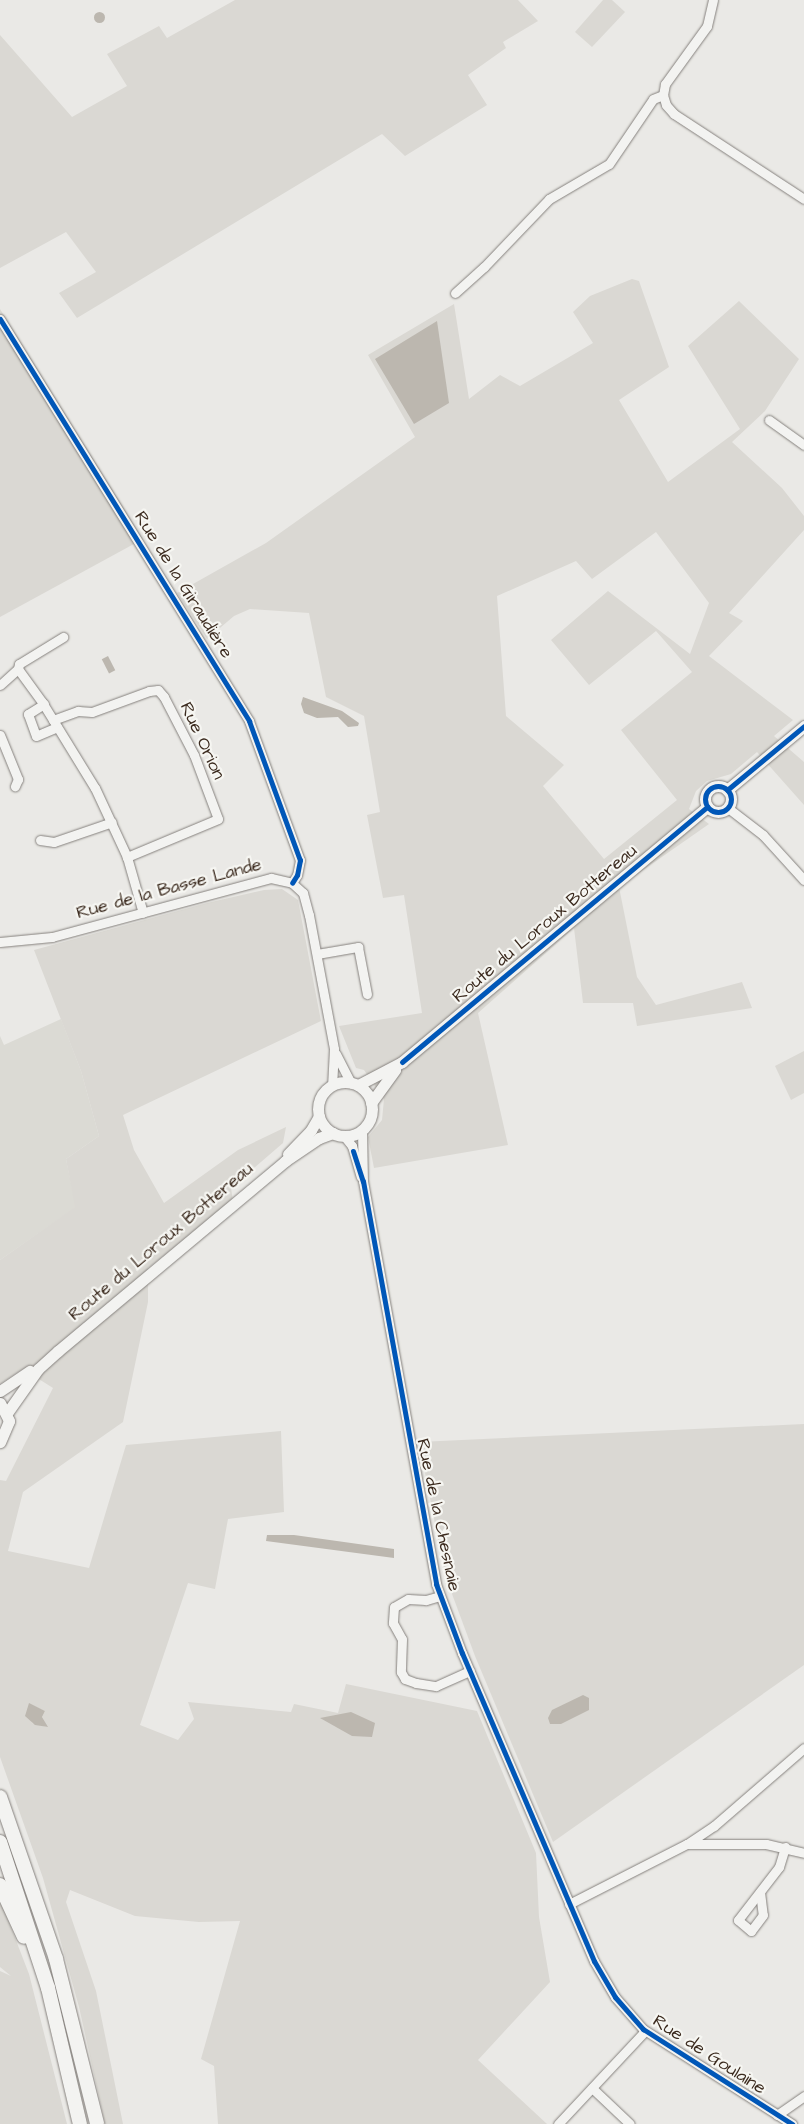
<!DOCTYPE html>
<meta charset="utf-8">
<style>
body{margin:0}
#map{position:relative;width:804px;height:2124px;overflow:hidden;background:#eae9e6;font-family:"Architects Daughter",sans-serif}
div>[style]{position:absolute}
.built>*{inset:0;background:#dbdad4}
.green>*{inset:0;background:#dad8d3}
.water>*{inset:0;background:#bcb7af;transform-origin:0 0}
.round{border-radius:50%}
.roads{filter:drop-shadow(0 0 1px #85817d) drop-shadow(0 0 1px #85817d)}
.minor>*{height:9px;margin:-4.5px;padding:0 4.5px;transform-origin:4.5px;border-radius:4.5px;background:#f3f3f1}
.major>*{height:11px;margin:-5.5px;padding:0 5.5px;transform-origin:5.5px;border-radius:5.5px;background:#f3f3f1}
.major>.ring{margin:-5.5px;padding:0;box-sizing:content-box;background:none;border:11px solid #f3f3f1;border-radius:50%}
.highway>*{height:14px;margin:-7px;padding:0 7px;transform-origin:7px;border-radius:7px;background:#f3f3f1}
.cycleway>*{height:5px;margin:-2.5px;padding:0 2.5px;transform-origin:2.5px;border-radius:2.5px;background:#0057b8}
.cycleway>.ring{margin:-2.5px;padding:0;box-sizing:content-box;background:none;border:5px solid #0057b8;border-radius:50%}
span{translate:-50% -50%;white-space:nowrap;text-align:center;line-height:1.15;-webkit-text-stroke:4.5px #f6f6f2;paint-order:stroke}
.street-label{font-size:18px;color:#3b2a1e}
</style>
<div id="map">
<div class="built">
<i style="clip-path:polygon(61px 1019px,81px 1071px,99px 1136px,66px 1159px,76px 1207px,0 1260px,0 1036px,4px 1045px)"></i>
</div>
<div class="green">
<i style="clip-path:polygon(235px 0,518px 0,538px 21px,503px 42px,506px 48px,468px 75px,487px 105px,405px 156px,382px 134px,77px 318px,59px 293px,96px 272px,66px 232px,0 268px,0 35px,72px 117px,127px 86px,107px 54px,159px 26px,167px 38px)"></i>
<i style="clip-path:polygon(603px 0,612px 0,625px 12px,592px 47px,575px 32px)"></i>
<i style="clip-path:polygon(evenodd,632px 279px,639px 281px,669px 367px,619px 400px,668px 482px,740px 429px,688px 346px,739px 301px,799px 359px,765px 411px,732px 442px,782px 488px,804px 516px,804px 530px,729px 613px,743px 621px,709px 656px,793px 720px,774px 736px,804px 762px,804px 805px,757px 752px,731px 774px,707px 781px,696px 791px,689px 809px,709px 824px,619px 887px,637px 977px,656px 1005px,742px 982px,752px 1008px,637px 1026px,633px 1003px,583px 1003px,574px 928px,478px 1013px,508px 1145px,374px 1168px,368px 1137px,382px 1120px,384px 1099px,364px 1070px,356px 1068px,339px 1026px,422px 1013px,404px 895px,383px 898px,367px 815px,380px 812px,364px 716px,326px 697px,309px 613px,250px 609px,234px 616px,207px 639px,177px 593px,266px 543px,415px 437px,368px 355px,454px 304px,469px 399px,500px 375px,520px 386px,593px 343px,573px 312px,590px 296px,632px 279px,656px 532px,709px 603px,690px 654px,608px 591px,551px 640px,589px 685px,656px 631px,692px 672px,621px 730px,677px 800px,604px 859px,543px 786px,564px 765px,506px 716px,497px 596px,576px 561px,592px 579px,656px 532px)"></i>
<i style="clip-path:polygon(0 309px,143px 539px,0 617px)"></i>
<i style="clip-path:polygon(evenodd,282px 889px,298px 900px,321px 1021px,123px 1115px,134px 1150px,164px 1203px,238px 1150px,286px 1127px,283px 1143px,231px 1188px,233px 1201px,148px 1268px,148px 1302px,123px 1422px,23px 1492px,8px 1551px,89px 1568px,126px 1445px,281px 1431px,284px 1512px,228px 1519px,215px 1589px,188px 1583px,140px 1725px,178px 1740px,194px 1719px,188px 1702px,291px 1712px,294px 1704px,338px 1713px,346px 1684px,477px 1711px,536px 1853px,539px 1917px,550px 1982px,478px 2060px,547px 2124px,218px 2124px,214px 2066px,201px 2059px,240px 1921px,199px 1922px,135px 1916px,70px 1890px,66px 1902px,96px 1991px,123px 2124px,105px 2124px,79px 2007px,43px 1878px,0 1757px,0 1480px,6px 1481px,53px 1388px,23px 1369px,0 1384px,0 1260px,75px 1207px,66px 1159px,99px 1136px,81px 1071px,34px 950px,207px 903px,264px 890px,282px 889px,29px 1704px,45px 1711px,42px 1717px,47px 1727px,32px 1723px,29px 1704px)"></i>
<i style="clip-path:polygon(804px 1051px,804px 1093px,791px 1100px,775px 1066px)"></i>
<i style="clip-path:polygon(804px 1424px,804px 1665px,553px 1842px,475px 1656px,445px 1575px,419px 1442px)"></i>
<i style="clip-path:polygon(0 1899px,29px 1974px,67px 2124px,0 2124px,0 1971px,11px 1976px,0 1967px)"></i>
</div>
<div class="water">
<i class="round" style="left:93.5px;top:11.5px;width:11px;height:11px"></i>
<i style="clip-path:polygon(437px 321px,449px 403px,414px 424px,375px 359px)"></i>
<i style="left:108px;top:656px;width:16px;height:7px;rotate:63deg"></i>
<i style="clip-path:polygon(303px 697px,342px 711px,359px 723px,358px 726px,348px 727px,338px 717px,317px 718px,304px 713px,301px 704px)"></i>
<i style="clip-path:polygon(267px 1535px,294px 1535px,394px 1549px,394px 1558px,266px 1541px)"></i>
<i style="clip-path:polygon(583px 1695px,589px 1698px,589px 1710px,561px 1724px,550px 1724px,548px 1718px,552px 1710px)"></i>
<i style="clip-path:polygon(29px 1703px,45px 1711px,42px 1717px,48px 1727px,35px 1725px,25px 1716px)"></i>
<i style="clip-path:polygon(351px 1712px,375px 1723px,372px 1737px,352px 1736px,320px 1718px)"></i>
</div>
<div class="roads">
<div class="minor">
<i style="left:713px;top:0;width:27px;rotate:103deg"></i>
<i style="left:707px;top:26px;width:72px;rotate:125.9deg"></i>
<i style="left:665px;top:84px;width:11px;rotate:100deg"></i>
<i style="left:663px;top:95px;width:10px;rotate:73deg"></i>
<i style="left:666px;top:105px;width:12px;rotate:48deg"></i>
<i style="left:674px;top:114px;width:155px;rotate:33.2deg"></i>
<i style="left:455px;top:293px;width:39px;rotate:-42deg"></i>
<i style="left:484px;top:267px;width:94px;rotate:-46.3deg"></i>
<i style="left:549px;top:199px;width:69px;rotate:-30.3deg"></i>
<i style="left:609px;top:164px;width:78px;rotate:-55.9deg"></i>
<i style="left:653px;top:99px;width:11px;rotate:-22deg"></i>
<i style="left:0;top:319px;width:473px;rotate:58.2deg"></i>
<i style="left:249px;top:721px;width:148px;rotate:69.9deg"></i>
<i style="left:300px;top:860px;width:15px;rotate:101deg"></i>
<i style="left:297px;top:875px;width:9px;rotate:122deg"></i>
<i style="left:769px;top:420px;width:43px;rotate:35.5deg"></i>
<i style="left:18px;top:669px;width:41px;rotate:54deg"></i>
<i style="left:42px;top:702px;width:101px;rotate:58.4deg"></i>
<i style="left:95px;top:788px;width:76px;rotate:65.1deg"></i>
<i style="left:127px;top:857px;width:58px;rotate:74.1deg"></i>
<i style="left:0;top:685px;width:24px;rotate:-42deg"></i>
<i style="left:18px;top:669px;width:5px;rotate:-79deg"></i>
<i style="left:19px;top:664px;width:52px;rotate:-31.5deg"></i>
<i style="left:44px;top:704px;width:19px;rotate:148deg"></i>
<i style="left:28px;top:714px;width:23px;rotate:70deg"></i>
<i style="left:36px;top:736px;width:23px;rotate:-23deg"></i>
<i style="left:53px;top:720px;width:27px;rotate:-20deg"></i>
<i style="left:78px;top:711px;width:14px;rotate:4deg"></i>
<i style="left:92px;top:712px;width:61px;rotate:-20.2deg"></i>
<i style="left:149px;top:691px;width:9px;rotate:-6deg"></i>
<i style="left:158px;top:690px;width:9px;rotate:49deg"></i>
<i style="left:164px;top:697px;width:65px;rotate:62.7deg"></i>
<i style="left:194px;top:755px;width:68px;rotate:69.4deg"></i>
<i style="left:218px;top:819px;width:99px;rotate:157.3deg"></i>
<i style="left:0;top:735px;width:48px;rotate:67.8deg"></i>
<i style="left:18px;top:779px;width:8px;rotate:113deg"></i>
<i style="left:728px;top:808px;width:44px;rotate:37.6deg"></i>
<i style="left:763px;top:835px;width:61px;rotate:47.7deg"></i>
<i style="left:40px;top:840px;width:14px;rotate:8deg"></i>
<i style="left:54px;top:842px;width:61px;rotate:-19deg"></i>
<i style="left:0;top:942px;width:52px;rotate:-5.5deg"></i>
<i style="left:52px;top:937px;width:227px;rotate:-15.1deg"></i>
<i style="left:271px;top:878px;width:22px;rotate:13deg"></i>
<i style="left:292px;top:883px;width:15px;rotate:42deg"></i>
<i style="left:303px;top:893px;width:23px;rotate:75deg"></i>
<i style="left:309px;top:915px;width:136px;rotate:79.4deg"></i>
<i style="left:334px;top:1049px;width:36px;rotate:93deg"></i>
<i style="left:317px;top:954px;width:42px;rotate:-9.7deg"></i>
<i style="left:358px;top:947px;width:48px;rotate:79.2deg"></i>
<i style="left:336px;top:1054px;width:33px;rotate:63deg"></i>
<i style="left:362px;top:1130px;width:51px;rotate:88.9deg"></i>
<i style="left:363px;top:1181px;width:410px;rotate:79.7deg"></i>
<i style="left:436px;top:1584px;width:74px;rotate:69.4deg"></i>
<i style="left:462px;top:1653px;width:335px;rotate:66.8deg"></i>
<i style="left:594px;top:1961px;width:42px;rotate:59.7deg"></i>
<i style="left:615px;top:1997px;width:43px;rotate:48.8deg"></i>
<i style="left:643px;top:2029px;width:177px;rotate:32.5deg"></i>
<i style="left:344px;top:1136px;width:13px;rotate:51deg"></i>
<i style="left:352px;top:1146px;width:32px;rotate:74deg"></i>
<i style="left:440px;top:1596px;width:15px;rotate:164deg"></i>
<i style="left:426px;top:1600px;width:18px;rotate:-177deg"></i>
<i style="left:408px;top:1599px;width:16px;rotate:150deg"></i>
<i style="left:394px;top:1607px;width:16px;rotate:94deg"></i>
<i style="left:393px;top:1623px;width:18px;rotate:61deg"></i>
<i style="left:402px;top:1639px;width:33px;rotate:92deg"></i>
<i style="left:401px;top:1672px;width:8px;rotate:60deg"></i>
<i style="left:405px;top:1679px;width:12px;rotate:20deg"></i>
<i style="left:416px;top:1683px;width:20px;rotate:9deg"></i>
<i style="left:436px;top:1686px;width:37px;rotate:-24deg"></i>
<i style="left:687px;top:1844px;width:79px"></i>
<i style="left:766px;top:1844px;width:39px;rotate:13deg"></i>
<i style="left:760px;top:1892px;width:23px;rotate:83deg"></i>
<i style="left:763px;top:1915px;width:20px;rotate:127deg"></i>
<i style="left:751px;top:1931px;width:17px;rotate:-140deg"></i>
<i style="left:738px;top:1920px;width:67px;rotate:-52.3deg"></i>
<i style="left:779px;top:1867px;width:21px;rotate:-73deg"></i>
<i style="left:569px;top:1904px;width:132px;rotate:-27deg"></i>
<i style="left:687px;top:1844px;width:32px;rotate:-34deg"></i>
<i style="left:714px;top:1826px;width:119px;rotate:-40.9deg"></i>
<i style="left:592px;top:2088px;width:52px;rotate:43.5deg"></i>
<i style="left:777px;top:2115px;width:33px;rotate:-35deg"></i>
<i style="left:558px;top:2124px;width:127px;rotate:-46.9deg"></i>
</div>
<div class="major">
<i class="ring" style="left:705px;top:786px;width:15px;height:15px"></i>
<i style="left:727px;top:790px;width:100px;rotate:-39.7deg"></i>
<i class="ring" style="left:318px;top:1082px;width:43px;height:43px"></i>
<i style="left:358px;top:1085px;width:50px;rotate:-27.6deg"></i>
<i style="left:402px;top:1062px;width:398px;rotate:-39.9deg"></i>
<i style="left:371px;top:1103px;width:41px;rotate:-54deg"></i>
<i style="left:288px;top:1154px;width:33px;rotate:-46deg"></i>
<i style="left:311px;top:1130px;width:16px;rotate:-60deg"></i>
<i style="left:0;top:1391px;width:36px;rotate:-34deg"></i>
<i style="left:0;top:1403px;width:20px;rotate:63deg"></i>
<i style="left:9px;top:1421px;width:23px;rotate:113deg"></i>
<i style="left:7px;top:1413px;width:54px;rotate:-54.8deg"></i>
<i style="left:38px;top:1369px;width:27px;rotate:-42deg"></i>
<i style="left:58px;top:1351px;width:296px;rotate:-39.9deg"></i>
<i style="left:285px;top:1161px;width:41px;rotate:-34.1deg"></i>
<i style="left:319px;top:1138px;width:15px;rotate:-20deg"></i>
</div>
<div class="highway">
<i style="left:0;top:1797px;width:171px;rotate:70.9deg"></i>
<i style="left:56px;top:1959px;width:170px;rotate:76deg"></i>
<i style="left:0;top:1842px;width:154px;rotate:71.8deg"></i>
<i style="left:48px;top:1988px;width:140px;rotate:76.8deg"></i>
<i style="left:0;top:1885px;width:57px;rotate:65.2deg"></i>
</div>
</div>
<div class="cycleway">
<i style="left:0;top:319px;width:473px;rotate:58.2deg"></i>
<i style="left:249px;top:721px;width:148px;rotate:69.9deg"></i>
<i style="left:300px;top:860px;width:15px;rotate:101deg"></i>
<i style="left:297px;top:875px;width:9px;rotate:122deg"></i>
<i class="ring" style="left:705px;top:786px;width:21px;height:21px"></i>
<i style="left:727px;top:790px;width:100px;rotate:-39.7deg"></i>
<i style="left:402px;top:1062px;width:398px;rotate:-39.9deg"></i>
<i style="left:353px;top:1151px;width:32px;rotate:72deg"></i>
<i style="left:363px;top:1181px;width:410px;rotate:79.7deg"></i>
<i style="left:436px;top:1584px;width:74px;rotate:69.4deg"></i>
<i style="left:462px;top:1653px;width:335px;rotate:66.8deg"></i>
<i style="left:594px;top:1961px;width:42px;rotate:59.7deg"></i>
<i style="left:615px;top:1997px;width:43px;rotate:48.8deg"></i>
<i style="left:643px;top:2029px;width:177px;rotate:32.5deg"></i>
</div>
<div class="street-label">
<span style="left:183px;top:585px;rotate:58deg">Rue de la Giraudière</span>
<span style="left:202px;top:741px;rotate:65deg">Rue Orion</span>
<span style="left:169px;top:889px;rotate:-15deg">Rue de la Basse Lande</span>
<span style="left:545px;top:924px;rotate:-40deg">Route du Loroux Bottereau</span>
<span style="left:161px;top:1242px;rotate:-40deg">Route du Loroux Bottereau</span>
<span style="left:438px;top:1515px;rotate:78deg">Rue de la Chesnaie</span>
<span style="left:709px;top:2055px;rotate:33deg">Rue de Goulaine</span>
</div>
</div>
